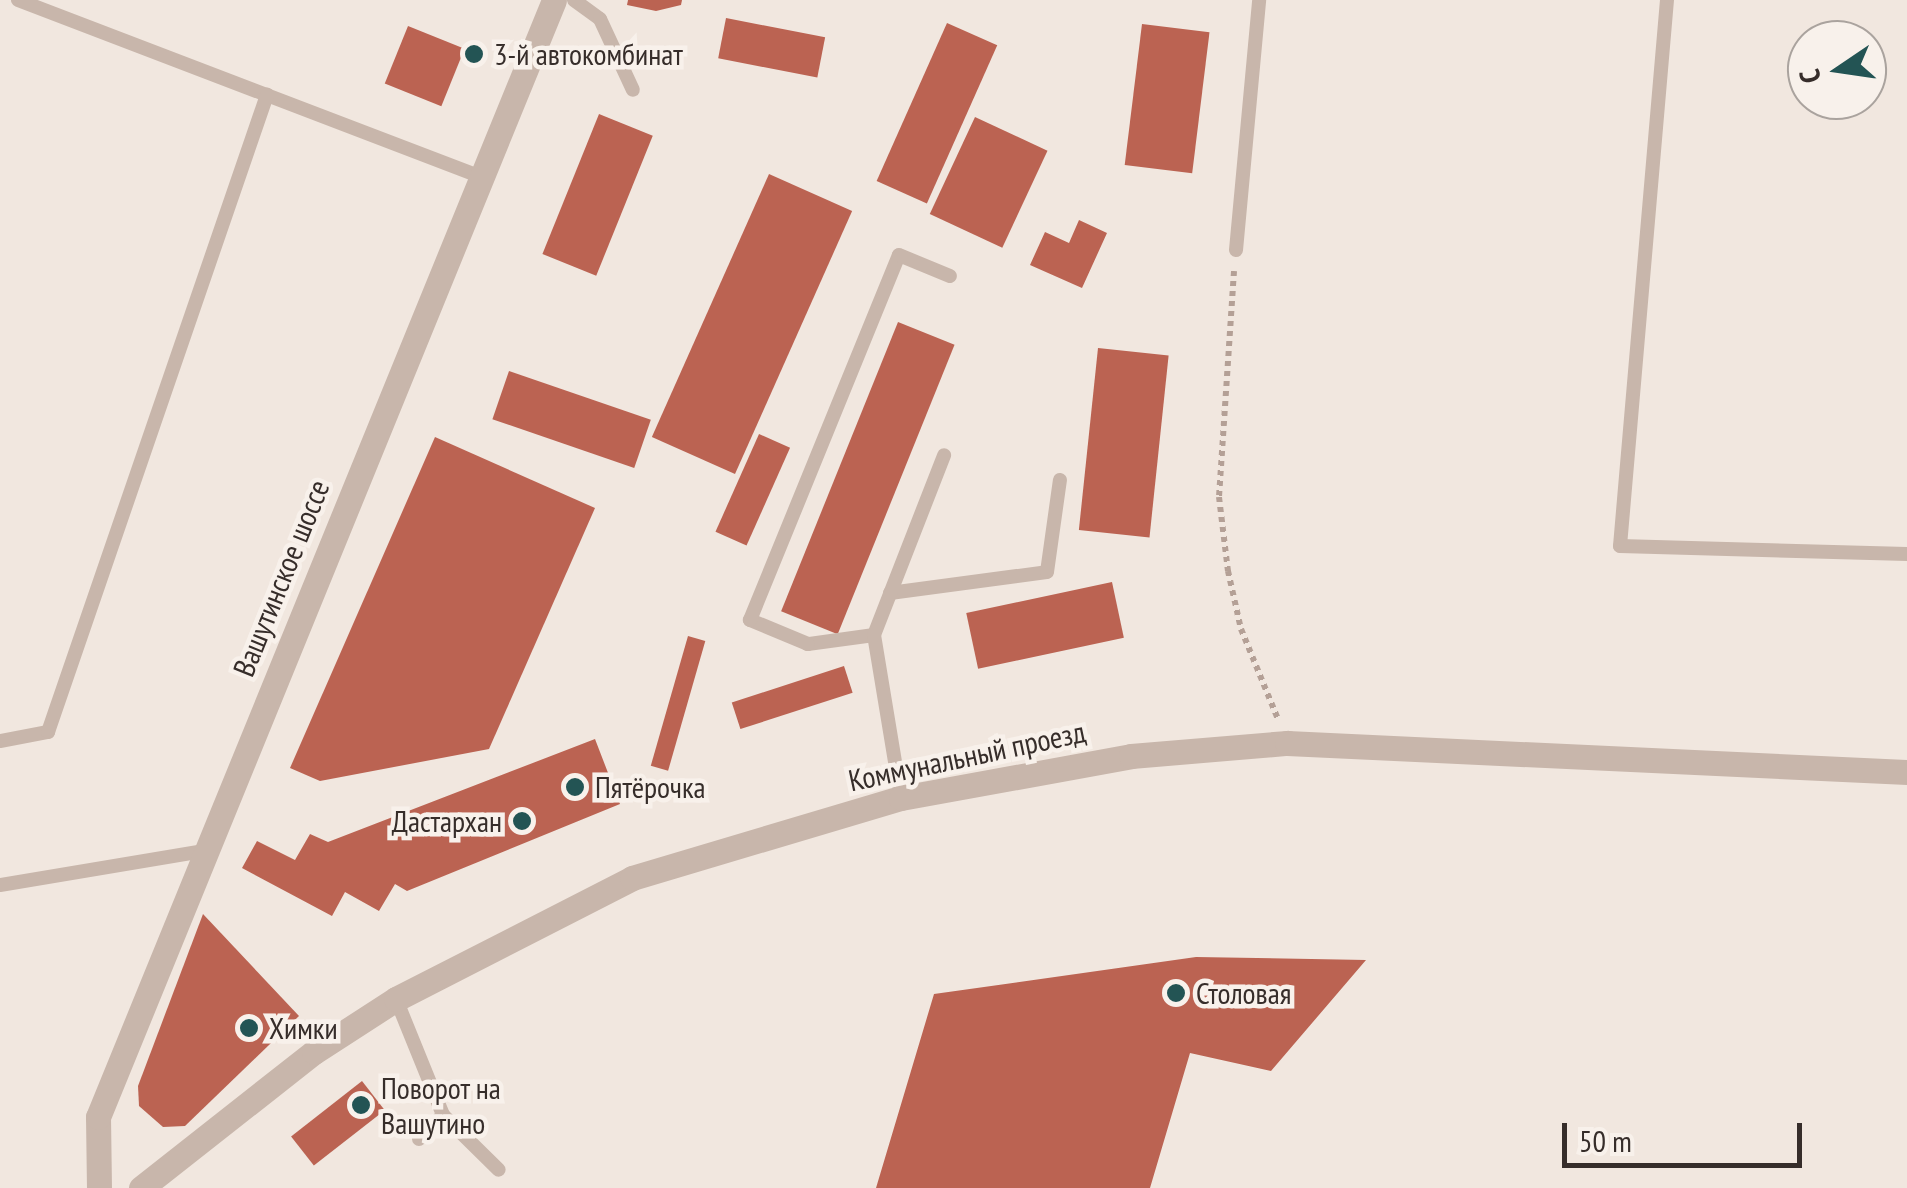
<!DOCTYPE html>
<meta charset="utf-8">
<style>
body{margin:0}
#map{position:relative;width:1907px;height:1188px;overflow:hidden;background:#f1e7df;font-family:"PT Sans Narrow",sans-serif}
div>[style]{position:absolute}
.building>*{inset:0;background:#bb6352;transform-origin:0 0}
.path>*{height:6px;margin-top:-3px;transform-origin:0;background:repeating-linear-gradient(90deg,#b4a096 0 5px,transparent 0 10px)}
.service>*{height:14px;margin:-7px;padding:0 7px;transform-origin:7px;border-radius:7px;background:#c8b6ab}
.tertiary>*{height:25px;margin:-12.5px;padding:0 12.5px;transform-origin:12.5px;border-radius:12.5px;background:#c8b6ab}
.dots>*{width:28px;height:28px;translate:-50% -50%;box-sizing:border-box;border:5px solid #f8f1eb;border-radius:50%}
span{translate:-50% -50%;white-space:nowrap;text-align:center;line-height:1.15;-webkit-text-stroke:9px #f8f1eb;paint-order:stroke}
.poi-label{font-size:30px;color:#362d2a}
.left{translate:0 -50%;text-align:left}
.right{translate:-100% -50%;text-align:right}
.street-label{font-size:30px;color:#362d2a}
.north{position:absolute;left:1787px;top:20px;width:100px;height:100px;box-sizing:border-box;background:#f8f1eb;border:2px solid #aaa39e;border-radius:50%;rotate:257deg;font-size:28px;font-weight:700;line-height:40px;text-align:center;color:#362d2a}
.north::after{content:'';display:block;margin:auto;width:35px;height:45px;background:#235454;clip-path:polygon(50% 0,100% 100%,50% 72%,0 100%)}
.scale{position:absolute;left:1562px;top:1123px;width:240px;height:45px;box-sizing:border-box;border:5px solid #362d2a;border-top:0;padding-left:12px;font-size:30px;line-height:35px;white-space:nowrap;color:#362d2a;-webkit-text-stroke:8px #f8f1eb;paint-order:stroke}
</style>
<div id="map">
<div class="building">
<i style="clip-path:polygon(628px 0,682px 0,681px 5px,656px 11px,627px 5px)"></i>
<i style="left:726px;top:18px;width:101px;height:41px;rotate:11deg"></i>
<i style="left:947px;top:23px;width:55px;height:173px;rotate:24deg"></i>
<i style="left:1142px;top:24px;width:68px;height:142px;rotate:7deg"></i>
<i style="left:408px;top:26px;width:61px;height:62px;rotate:22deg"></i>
<i style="left:599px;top:114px;width:58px;height:151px;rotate:22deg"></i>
<i style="left:975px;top:117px;width:80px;height:107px;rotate:25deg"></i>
<i style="left:769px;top:174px;width:91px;height:288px;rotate:24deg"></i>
<i style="clip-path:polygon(1079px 220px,1107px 233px,1082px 288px,1030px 265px,1045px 232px,1069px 243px)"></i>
<i style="left:898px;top:322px;width:61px;height:312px;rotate:22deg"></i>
<i style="left:1098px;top:348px;width:71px;height:183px;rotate:6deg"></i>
<i style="left:509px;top:371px;width:150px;height:51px;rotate:19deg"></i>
<i style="left:759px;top:434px;width:34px;height:107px;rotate:24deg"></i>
<i style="clip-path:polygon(435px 437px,595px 508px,489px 749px,320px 781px,290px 768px)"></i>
<i style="left:1112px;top:582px;width:57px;height:149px;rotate:78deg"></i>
<i style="left:688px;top:636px;width:18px;height:135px;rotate:16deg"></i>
<i style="left:844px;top:666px;width:28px;height:118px;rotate:72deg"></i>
<i style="clip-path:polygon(595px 739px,620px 804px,407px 891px,395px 884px,379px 911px,345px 892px,332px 916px,242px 868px,257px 841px,295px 860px,310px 834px,328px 842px)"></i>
<i style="clip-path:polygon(203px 914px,299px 1016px,185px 1126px,163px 1127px,139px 1106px,138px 1086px)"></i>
<i style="clip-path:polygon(1196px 957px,1366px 960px,1271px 1071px,1190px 1053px,1150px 1188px,876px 1188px,934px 994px)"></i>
<i style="left:362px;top:1081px;width:37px;height:90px;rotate:52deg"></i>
</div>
<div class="path">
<i style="left:1234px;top:271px;width:226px;rotate:93.8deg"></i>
<i style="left:1219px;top:497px;width:75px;rotate:83.1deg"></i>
<i style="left:1228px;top:571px;width:59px;rotate:77.4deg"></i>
<i style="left:1241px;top:629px;width:97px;rotate:67.7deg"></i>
</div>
<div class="service">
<i style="left:18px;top:0;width:496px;rotate:20.9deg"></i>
<i style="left:574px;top:0;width:32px;rotate:36deg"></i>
<i style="left:600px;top:19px;width:78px;rotate:65.1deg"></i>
<i style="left:1667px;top:0;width:548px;rotate:94.92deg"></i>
<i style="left:1620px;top:546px;width:287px;rotate:1.6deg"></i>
<i style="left:1236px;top:250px;width:251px;rotate:-84.7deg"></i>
<i style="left:890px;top:593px;width:158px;rotate:-7.6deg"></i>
<i style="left:1047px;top:572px;width:93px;rotate:-82deg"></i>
<i style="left:874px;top:635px;width:67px;rotate:172.2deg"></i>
<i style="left:808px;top:644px;width:63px;rotate:-157.5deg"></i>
<i style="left:750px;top:620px;width:394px;rotate:-67.8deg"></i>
<i style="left:899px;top:255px;width:55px;rotate:22.4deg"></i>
<i style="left:0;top:741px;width:49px;rotate:-10.6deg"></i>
<i style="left:48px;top:732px;width:674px;rotate:-71.03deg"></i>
<i style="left:901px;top:798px;width:165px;rotate:-99.4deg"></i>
<i style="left:874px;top:635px;width:193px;rotate:-68.7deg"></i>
<i style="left:0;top:885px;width:207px;rotate:-9.5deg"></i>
<i style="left:396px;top:999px;width:125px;rotate:67.9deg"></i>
<i style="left:443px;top:1115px;width:78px;rotate:44.5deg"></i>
<i style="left:419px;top:1139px;width:34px;rotate:-45deg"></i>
</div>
<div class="tertiary">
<i style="left:99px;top:1188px;width:71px;rotate:-90.8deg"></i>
<i style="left:98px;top:1117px;width:1206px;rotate:-67.79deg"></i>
<i style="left:141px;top:1188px;width:220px;rotate:-38.2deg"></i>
<i style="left:314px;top:1052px;width:98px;rotate:-32.9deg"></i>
<i style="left:396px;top:999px;width:265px;rotate:-27.1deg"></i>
<i style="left:632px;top:878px;width:281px;rotate:-16.6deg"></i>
<i style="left:901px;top:798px;width:234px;rotate:-10.3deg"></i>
<i style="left:1131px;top:756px;width:157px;rotate:-4.8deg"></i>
<i style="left:1287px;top:743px;width:621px;rotate:2.68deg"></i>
</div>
<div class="dots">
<i style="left:474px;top:54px;background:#235454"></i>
<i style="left:575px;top:787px;background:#235454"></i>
<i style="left:522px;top:821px;background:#235454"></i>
<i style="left:1176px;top:993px;background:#235454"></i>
<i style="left:249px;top:1028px;background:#235454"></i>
<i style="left:361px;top:1105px;background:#235454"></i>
</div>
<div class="poi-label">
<span class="left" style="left:494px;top:54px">3-й автокомбинат</span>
<span class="left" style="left:595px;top:787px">Пятёрочка</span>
<span class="right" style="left:502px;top:821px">Дастархан</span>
<span class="left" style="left:1196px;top:993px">Столовая</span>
<span class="left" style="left:269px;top:1028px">Химки</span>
<span class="left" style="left:381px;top:1105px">Поворот на<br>Вашутино</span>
</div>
<div class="street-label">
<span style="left:281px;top:578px;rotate:-68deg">Вашутинское шоссе</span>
<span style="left:967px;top:756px;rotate:-12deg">Коммунальный проезд</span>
</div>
<div class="north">С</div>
<div class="scale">50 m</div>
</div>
